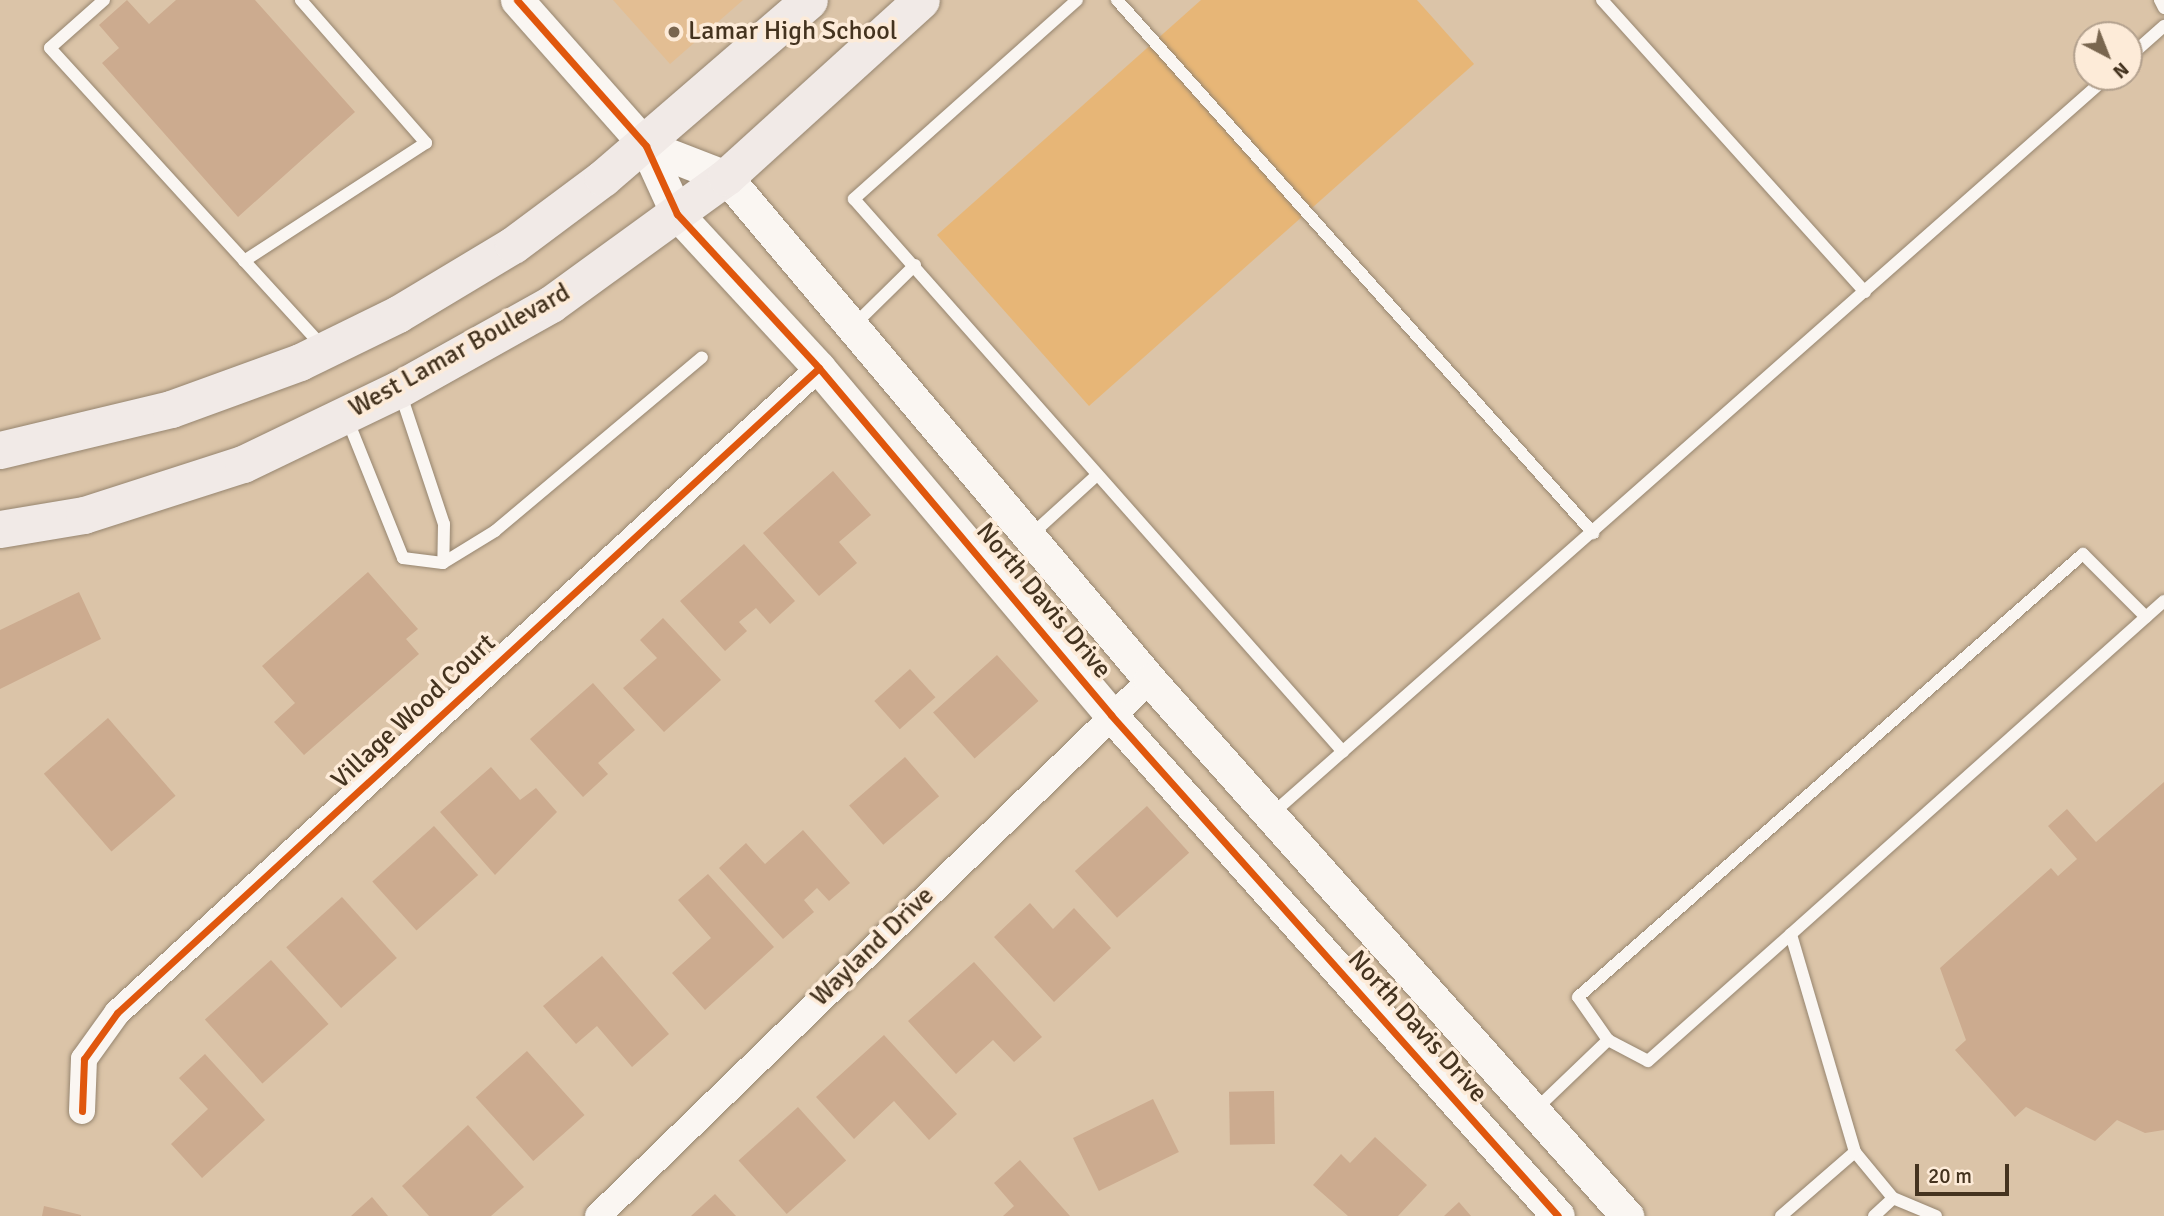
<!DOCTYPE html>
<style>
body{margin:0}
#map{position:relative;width:2164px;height:1216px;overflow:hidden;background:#dbc4a8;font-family:Signika,sans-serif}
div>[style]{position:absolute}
.built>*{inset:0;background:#e3be93}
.green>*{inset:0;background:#e7b677}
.building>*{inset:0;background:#ccab8f;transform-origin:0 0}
.roads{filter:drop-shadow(0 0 2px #96856f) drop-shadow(0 0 2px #96856f)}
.service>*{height:12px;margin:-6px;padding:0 6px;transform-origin:6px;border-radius:6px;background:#faf6f2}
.minor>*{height:26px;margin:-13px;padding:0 13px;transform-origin:13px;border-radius:13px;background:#faf6f2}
.tertiary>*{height:33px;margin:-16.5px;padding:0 16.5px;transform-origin:16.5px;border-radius:16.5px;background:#faf6f2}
.secondary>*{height:37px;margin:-18.5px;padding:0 18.5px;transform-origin:18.5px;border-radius:18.5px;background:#f1eae7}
.cycleway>*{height:7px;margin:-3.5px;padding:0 3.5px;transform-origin:3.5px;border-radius:3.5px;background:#e0570d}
.dots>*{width:19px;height:19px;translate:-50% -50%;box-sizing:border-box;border:4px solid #fdebd8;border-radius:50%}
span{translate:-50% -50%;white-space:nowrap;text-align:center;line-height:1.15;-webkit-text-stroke:7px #fdebd8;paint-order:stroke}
.poi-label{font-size:26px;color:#44331f}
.left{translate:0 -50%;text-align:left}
.street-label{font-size:26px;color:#44331f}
.north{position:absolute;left:2073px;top:21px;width:70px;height:70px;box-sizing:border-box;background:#fdebd8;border:2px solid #b3a18e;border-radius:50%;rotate:138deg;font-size:19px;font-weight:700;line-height:28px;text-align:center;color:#44331f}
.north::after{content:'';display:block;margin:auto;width:24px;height:32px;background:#79664f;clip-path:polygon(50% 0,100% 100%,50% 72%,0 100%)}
.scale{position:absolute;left:1915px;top:1164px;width:94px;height:32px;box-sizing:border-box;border:4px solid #44331f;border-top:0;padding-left:9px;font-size:21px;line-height:24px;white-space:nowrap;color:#44331f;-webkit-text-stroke:5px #fdebd8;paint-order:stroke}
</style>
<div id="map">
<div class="built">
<i style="clip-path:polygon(613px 0,743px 0,670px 64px)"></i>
</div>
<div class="green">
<i style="clip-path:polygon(1201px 0,1417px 0,1474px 64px,1089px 406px,937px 235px)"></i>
</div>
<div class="building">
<i style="clip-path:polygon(127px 0,149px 24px,176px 0,255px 0,355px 112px,238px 217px,102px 63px,119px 48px,99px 25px)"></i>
<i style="clip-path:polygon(833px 471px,871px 515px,839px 542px,857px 563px,819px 596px,763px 533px)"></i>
<i style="clip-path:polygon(744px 544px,795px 601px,770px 624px,756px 608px,739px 622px,747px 631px,725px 651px,680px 601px)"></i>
<i style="clip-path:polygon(368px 572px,418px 629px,406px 639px,419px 654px,304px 755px,274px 722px,295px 703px,262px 666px)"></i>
<i style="clip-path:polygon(79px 592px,101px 639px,0 689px,0 630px)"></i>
<i style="clip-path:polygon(663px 618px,721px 680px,664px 732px,623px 688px,657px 658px,640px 640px)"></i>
<i style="left:997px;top:655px;width:62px;height:86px;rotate:48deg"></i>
<i style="left:910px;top:669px;width:38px;height:48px;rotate:48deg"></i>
<i style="clip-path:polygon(593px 683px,635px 730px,598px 763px,608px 774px,583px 797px,530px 739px)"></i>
<i style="left:108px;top:718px;width:103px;height:85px;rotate:49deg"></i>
<i style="left:905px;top:757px;width:52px;height:74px;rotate:49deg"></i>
<i style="clip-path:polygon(491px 767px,520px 800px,536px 788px,557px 812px,495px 875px,440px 812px)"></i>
<i style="clip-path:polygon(2164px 782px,2164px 1130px,2145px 1133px,2117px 1120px,2095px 1141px,2026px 1107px,2015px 1117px,1955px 1050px,1966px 1040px,1940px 968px,2051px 868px,2058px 876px,2077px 859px,2048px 826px,2067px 809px,2096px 842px)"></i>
<i style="left:1147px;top:806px;width:63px;height:97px;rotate:48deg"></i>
<i style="left:434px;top:826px;width:66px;height:83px;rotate:48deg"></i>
<i style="clip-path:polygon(803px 830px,850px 883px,829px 901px,817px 888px,804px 900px,814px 912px,783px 939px,719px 868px,746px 843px,765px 864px)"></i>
<i style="clip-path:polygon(708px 874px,774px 947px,705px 1010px,672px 973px,711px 938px,678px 900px)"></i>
<i style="left:342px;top:897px;width:82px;height:75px;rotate:48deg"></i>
<i style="clip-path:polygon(1030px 903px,1053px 929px,1074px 908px,1111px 948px,1054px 1002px,994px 937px)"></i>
<i style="clip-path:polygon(602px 956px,669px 1034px,632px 1067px,597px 1026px,576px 1044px,543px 1006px)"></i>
<i style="left:271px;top:960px;width:86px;height:89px;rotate:48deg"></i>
<i style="clip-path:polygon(974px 962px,1042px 1037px,1014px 1062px,993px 1040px,956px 1074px,908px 1021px)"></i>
<i style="clip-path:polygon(884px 1035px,957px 1114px,929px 1140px,894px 1101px,854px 1139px,816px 1097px)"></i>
<i style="left:527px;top:1051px;width:86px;height:69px;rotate:48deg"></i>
<i style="clip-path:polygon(205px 1054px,265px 1120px,202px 1178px,171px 1144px,208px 1109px,179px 1078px)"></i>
<i style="left:1274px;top:1091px;width:53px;height:45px;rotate:89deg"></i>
<i style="left:1153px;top:1099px;width:59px;height:89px;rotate:64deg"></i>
<i style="left:798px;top:1107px;width:72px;height:80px;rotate:48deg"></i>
<i style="clip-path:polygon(468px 1125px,524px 1187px,491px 1216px,429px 1216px,402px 1186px)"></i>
<i style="clip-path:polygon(1375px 1137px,1427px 1185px,1398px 1216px,1348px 1216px,1313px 1185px,1341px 1154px,1350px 1163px)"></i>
<i style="clip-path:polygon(1020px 1160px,1070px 1216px,1003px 1216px,1014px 1206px,994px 1183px)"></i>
<i style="clip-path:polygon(715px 1194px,736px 1216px,691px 1216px)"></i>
<i style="clip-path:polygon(372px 1197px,388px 1216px,351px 1216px)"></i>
<i style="clip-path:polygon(1459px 1202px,1471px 1216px,1444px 1216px)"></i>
<i style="clip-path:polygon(44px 1206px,81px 1215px,81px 1216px,42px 1216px)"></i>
</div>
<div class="roads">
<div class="service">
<i style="left:104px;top:0;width:72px;rotate:138.4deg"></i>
<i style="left:50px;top:48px;width:403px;rotate:47.6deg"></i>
<i style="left:1077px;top:0;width:299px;rotate:138.3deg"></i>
<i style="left:854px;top:199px;width:738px;rotate:48.51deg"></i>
<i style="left:1117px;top:0;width:715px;rotate:48.23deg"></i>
<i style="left:1602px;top:0;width:393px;rotate:48deg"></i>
<i style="left:2160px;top:0;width:9px;rotate:63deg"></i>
<i style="left:2129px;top:57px;width:47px;rotate:-41.5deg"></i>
<i style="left:244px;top:261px;width:217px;rotate:-33deg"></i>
<i style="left:426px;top:143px;width:190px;rotate:-131.2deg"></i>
<i style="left:853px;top:326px;width:87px;rotate:-44.5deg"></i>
<i style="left:400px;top:392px;width:139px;rotate:71.6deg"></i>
<i style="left:444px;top:524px;width:39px;rotate:91deg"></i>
<i style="left:346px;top:416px;width:153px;rotate:68.1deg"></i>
<i style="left:403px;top:558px;width:40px;rotate:7.1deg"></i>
<i style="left:443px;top:563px;width:61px;rotate:-31.6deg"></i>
<i style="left:495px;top:531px;width:270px;rotate:-40deg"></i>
<i style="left:1031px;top:535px;width:89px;rotate:-42.3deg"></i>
<i style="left:1273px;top:813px;width:1112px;rotate:-41.43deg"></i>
<i style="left:1608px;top:1040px;width:52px;rotate:-124.9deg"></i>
<i style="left:1578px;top:997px;width:672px;rotate:-41.26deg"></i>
<i style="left:2083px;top:554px;width:89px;rotate:45deg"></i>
<i style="left:1534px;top:1111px;width:103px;rotate:-43.8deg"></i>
<i style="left:1608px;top:1040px;width:45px;rotate:27.7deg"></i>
<i style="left:1648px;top:1061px;width:191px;rotate:-41.6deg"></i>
<i style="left:1781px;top:1216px;width:98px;rotate:-40.9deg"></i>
<i style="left:1874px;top:1216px;width:26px;rotate:-43deg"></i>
<i style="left:1936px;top:1216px;width:47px;rotate:-157.3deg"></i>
<i style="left:1893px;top:1198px;width:60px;rotate:-129.6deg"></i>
<i style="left:1855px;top:1152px;width:227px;rotate:-106.4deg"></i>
<i style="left:1791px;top:934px;width:500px;rotate:-41.76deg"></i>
</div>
<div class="minor">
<i style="left:82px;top:1111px;width:52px;rotate:-87.8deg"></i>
<i style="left:84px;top:1059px;width:57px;rotate:-54.3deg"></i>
<i style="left:117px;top:1013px;width:953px;rotate:-42.58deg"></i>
<i style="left:598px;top:1216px;width:769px;rotate:-44.16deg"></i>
</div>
<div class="tertiary">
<i style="left:517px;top:0;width:195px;rotate:48.5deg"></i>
<i style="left:646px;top:146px;width:75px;rotate:65.5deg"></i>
<i style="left:677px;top:214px;width:209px;rotate:47.3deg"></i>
<i style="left:819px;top:368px;width:454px;rotate:49.9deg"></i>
<i style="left:1111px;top:715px;width:671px;rotate:48.26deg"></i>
<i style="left:646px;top:146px;width:86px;rotate:21.2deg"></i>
<i style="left:726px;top:177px;width:658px;rotate:49.87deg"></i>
<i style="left:1150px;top:680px;width:718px;rotate:48.33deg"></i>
</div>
<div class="secondary">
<i style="left:0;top:450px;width:176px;rotate:-13.5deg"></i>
<i style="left:171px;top:409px;width:137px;rotate:-20deg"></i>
<i style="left:300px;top:362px;width:109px;rotate:-26.1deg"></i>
<i style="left:398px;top:314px;width:134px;rotate:-31deg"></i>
<i style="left:513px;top:245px;width:112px;rotate:-36.7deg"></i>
<i style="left:603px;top:178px;width:272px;rotate:-40.8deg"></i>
<i style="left:0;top:529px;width:85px;rotate:-9.5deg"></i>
<i style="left:84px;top:515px;width:167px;rotate:-17.8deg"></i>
<i style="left:243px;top:464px;width:173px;rotate:-25.7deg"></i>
<i style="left:399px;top:389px;width:174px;rotate:-29.2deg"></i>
<i style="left:551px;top:304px;width:216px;rotate:-36deg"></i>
<i style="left:726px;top:177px;width:263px;rotate:-42.2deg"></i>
</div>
</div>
<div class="cycleway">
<i style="left:517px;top:0;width:195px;rotate:48.5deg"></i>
<i style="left:646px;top:146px;width:75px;rotate:65.5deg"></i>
<i style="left:677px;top:214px;width:209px;rotate:47.3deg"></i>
<i style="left:819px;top:368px;width:454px;rotate:49.9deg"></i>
<i style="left:1111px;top:715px;width:671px;rotate:48.26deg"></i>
<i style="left:82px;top:1111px;width:52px;rotate:-87.8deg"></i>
<i style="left:84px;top:1059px;width:57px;rotate:-54.3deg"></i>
<i style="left:117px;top:1013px;width:953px;rotate:-42.58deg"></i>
</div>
<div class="dots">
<i style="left:674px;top:32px;background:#79664f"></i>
</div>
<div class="poi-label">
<span class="left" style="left:688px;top:32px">Lamar High School</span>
</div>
<div class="street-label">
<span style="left:460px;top:351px;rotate:-29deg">West Lamar Boulevard</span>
<span style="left:1043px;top:601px;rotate:50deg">North Davis Drive</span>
<span style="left:414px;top:712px;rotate:-43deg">Village Wood Court</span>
<span style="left:873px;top:947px;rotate:-44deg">Wayland Drive</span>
<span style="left:1417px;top:1027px;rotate:48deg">North Davis Drive</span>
</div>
<div class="north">N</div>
<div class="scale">20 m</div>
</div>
